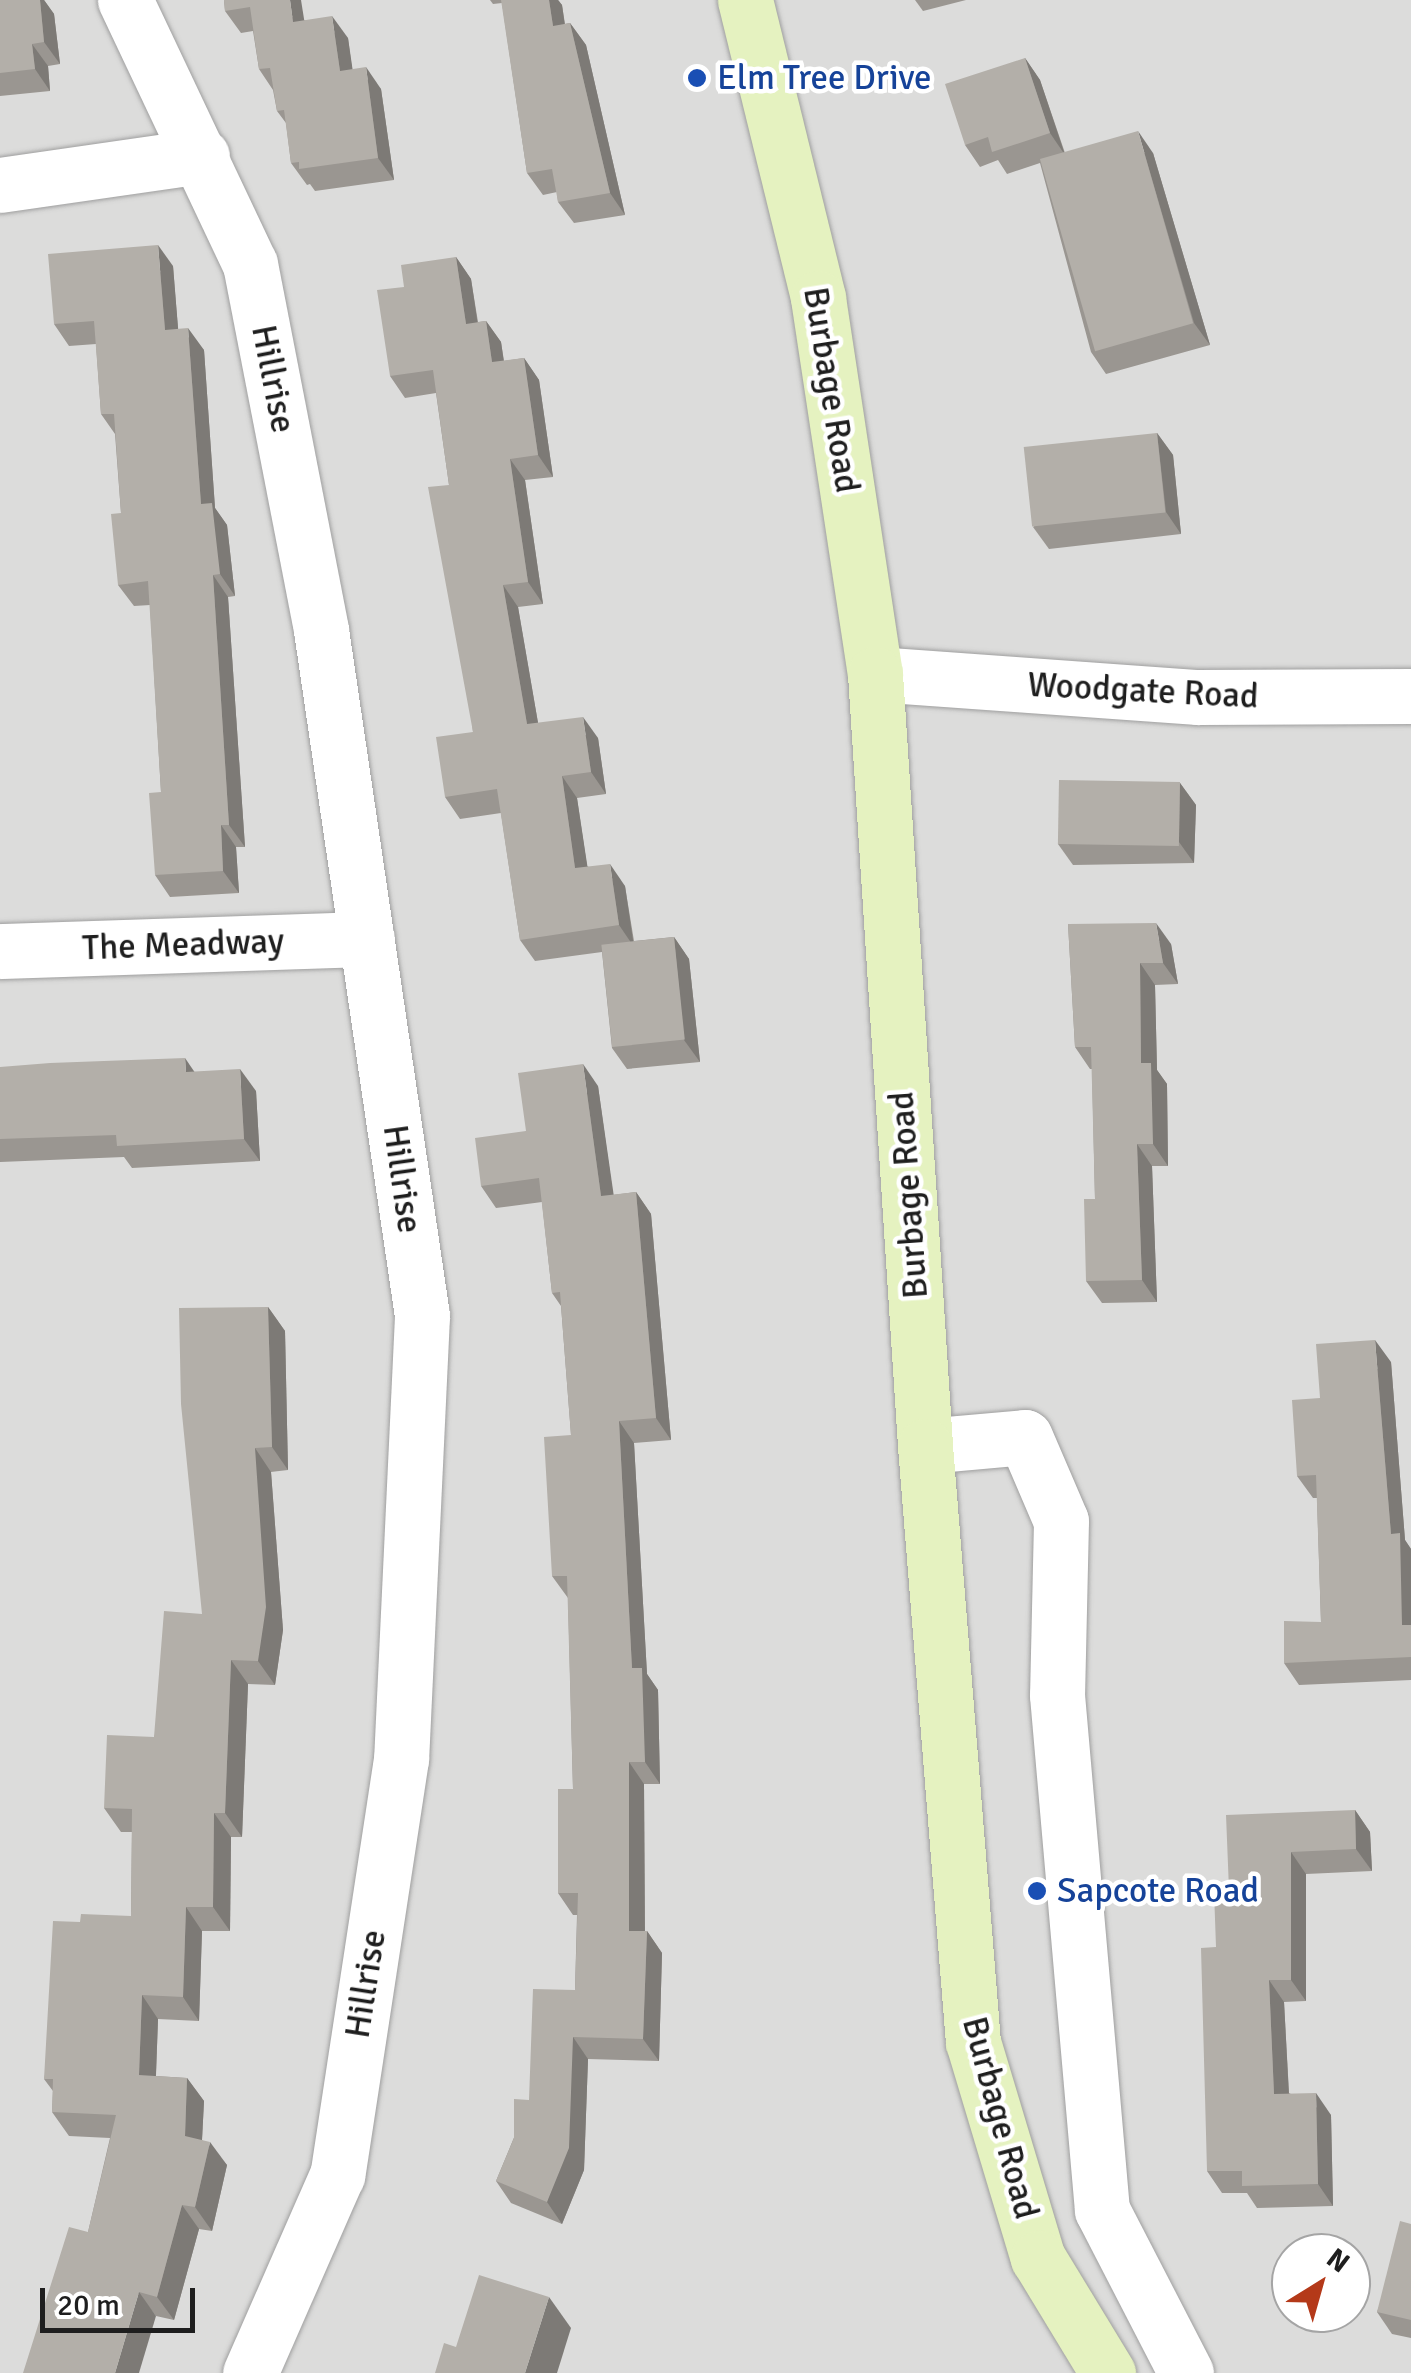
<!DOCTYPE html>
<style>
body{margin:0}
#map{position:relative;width:1411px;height:2373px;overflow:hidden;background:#eeede6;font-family:Signika,sans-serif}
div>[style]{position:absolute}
.residential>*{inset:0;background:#dcdcdb}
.roads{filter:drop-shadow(0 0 2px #9f9f9f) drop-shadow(0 0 2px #9f9f9f)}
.street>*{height:55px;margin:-27.5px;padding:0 27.5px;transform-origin:27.5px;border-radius:27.5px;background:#fff}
.secondary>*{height:55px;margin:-27.5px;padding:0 27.5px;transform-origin:27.5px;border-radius:27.5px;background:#e5f2c0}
.wall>*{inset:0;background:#9a9691}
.shaded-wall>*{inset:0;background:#7d7a76}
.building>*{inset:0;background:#b3afa9;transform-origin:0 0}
.dots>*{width:28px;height:28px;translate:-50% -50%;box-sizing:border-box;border:5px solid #fff;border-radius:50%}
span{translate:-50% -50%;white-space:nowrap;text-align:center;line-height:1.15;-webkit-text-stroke:9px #fff;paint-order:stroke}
.transit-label{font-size:35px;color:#164399}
.left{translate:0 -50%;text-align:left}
.street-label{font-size:35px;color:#1e1e1e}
.north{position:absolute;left:1271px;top:2233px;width:100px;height:100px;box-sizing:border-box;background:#fff;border:2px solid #a5a5a5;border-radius:50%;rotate:37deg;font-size:28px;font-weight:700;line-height:40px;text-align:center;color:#1e1e1e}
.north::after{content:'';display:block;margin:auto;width:35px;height:45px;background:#b43919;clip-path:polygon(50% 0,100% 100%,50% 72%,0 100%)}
.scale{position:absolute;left:40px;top:2288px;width:155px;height:45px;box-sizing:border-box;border:5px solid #1e1e1e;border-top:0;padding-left:12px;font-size:30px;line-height:35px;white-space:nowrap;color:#1e1e1e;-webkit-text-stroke:8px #fff;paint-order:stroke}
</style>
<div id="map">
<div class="residential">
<i style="clip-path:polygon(evenodd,0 0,1411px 0,1411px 2373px,0 2373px,0 0,1291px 2253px,1351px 2253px,1351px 2313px,1291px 2313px,1291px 2253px)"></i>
</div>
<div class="roads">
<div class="street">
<i style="left:125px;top:0;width:292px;rotate:64.7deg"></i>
<i style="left:250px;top:264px;width:373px;rotate:79deg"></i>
<i style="left:321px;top:630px;width:693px;rotate:81.62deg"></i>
<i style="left:422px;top:1316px;width:443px;rotate:92.7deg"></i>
<i style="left:401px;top:1759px;width:421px;rotate:98.7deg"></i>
<i style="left:337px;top:2175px;width:216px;rotate:113.7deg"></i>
<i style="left:0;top:185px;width:204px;rotate:-8.2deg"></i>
<i style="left:875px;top:674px;width:324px;rotate:4.1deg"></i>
<i style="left:1198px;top:697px;width:213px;rotate:-0.3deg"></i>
<i style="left:0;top:951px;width:367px;rotate:-1.9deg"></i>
<i style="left:925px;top:1446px;width:100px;rotate:-5.1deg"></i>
<i style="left:1025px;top:1437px;width:91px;rotate:66.8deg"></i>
<i style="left:1061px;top:1521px;width:174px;rotate:91.3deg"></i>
<i style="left:1057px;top:1695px;width:517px;rotate:85.01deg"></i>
<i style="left:1102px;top:2210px;width:183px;rotate:62.7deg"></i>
</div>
<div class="secondary">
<i style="left:745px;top:0;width:307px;rotate:76.2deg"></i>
<i style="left:818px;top:298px;width:380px;rotate:81.4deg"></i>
<i style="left:875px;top:674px;width:774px;rotate:86.29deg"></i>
<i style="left:925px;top:1446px;width:598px;rotate:85.4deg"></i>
<i style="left:973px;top:2042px;width:226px;rotate:73.3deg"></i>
<i style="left:1038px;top:2258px;width:135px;rotate:58.7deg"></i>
</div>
</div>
<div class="wall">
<i style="clip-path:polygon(0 0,44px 0,54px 14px,60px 64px,48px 66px,50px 91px,0 96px)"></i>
<i style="clip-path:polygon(224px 0,304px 20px,348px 38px,352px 69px,381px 89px,394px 180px,315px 191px,310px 184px,307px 185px,291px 163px,286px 123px,277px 111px,273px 90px,259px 69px,253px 31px,241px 33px,225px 11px)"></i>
<i style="clip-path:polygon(490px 0,558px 0,562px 5px,565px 24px,570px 23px,586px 45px,625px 215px,574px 223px,558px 202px,557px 192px,543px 195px,527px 173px,502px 3px,493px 4px)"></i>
<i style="clip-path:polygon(915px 0,966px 0,923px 11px)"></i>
<i style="clip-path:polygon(1025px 58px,1040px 80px,1065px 153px,1153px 153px,1210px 345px,1106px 374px,1091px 352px,1040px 163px,1007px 174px,998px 160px,980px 167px,965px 145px)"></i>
<i style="clip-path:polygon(456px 257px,471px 279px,478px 322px,486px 321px,501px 342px,504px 361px,524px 358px,539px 380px,553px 477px,525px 480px,543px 604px,518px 607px,538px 723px,598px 738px,606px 794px,577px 798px,587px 866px,625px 886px,634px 941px,674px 937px,689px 959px,700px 1062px,627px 1069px,612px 1048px,602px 952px,535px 961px,520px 940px,501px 813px,460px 819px,445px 797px,473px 732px,449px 485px,436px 393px,405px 398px,390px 376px,404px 287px)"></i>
<i style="clip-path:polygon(173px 266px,178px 329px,204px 350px,215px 508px,227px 525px,235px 596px,228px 597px,245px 847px,236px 847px,239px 893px,170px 897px,155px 875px,161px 792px,150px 605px,134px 606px,118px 585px,121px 513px,115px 434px,101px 414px,96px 344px,69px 346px,54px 324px)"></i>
<i style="clip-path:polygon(1157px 433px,1173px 455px,1181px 534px,1049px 549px,1033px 527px)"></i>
<i style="clip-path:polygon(1180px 783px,1196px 805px,1194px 863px,1073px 865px,1058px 844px)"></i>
<i style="clip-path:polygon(1068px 924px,1171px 944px,1178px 984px,1155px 985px,1157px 1070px,1167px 1084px,1168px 1166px,1152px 1166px,1157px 1302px,1102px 1303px,1086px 1281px,1095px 1199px,1092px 1069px,1090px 1069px,1075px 1047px)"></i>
<i style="clip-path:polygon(0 1067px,195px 1072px,256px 1091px,260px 1161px,132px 1168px,124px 1157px,0 1162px)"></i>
<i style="clip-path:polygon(598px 1086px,613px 1195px,636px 1192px,651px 1214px,671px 1440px,634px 1443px,647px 1674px,658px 1690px,660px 1784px,644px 1784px,645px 1931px,647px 1931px,662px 1953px,659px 2061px,588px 2059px,584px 2170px,562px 2224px,511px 2203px,496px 2181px,575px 1990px,577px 1915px,573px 1915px,558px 1893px,573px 1789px,568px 1598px,552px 1576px,571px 1435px,561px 1306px,552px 1293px,542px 1202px,496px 1208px,481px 1186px,526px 1131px)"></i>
<i style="clip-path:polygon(268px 1307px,285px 1331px,288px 1470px,271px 1472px,283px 1630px,275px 1685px,248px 1684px,242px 1837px,231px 1837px,230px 1931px,202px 1931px,199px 2021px,158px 2019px,156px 2076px,187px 2078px,204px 2101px,202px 2140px,227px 2165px,212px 2231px,199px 2229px,174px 2320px,156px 2316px,88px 2232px,110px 2138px,69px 2136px,52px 2112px,53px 2091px,44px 2079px,80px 1922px,131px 1916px,132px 1832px,121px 1832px,104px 1808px,154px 1737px,202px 1614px)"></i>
<i style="clip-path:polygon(1391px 1362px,1405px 1540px,1411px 1549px,1411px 1680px,1299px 1685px,1284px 1663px,1321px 1622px,1317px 1498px,1313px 1498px,1297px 1476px,1320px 1398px)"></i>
<i style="clip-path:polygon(1355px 1810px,1370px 1832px,1372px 1871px,1306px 1874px,1306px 2001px,1284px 2002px,1289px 2093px,1331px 2115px,1333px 2206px,1257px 2208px,1247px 2193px,1222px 2193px,1207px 2171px,1216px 1947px,1229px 1890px)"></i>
<i style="clip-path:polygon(1411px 2224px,1411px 2338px,1392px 2334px,1377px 2312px)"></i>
</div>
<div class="shaded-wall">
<i style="clip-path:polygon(40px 0,44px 0,54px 14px,60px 64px,44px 42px)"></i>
<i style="clip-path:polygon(290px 0,301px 0,308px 44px,293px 22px)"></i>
<i style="clip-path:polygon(549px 0,558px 0,562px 5px,568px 48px,553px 26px)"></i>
<i style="clip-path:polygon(332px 16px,348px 38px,356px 93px,340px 71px)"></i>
<i style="clip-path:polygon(570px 23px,586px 45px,625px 215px,610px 193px)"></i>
<i style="clip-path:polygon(32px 44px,48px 66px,50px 91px,35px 69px)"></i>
<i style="clip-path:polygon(1025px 58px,1040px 80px,1065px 155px,1050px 133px)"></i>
<i style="clip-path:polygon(366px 67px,381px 89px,394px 180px,378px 158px)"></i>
<i style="clip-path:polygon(1138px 131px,1153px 153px,1210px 345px,1194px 323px)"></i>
<i style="clip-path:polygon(158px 245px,173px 266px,180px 352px,165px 330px)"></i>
<i style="clip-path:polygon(456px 257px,471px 279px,481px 346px,466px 324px)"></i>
<i style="clip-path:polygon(486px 321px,501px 342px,507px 384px,492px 362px)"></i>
<i style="clip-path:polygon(188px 328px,204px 350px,215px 508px,227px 525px,235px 596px,220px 574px,201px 504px)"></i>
<i style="clip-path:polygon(524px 358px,539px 380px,553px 477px,538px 455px)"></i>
<i style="clip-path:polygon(1157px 433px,1173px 455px,1181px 534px,1166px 512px)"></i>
<i style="clip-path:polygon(510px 459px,525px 480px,543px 604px,528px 582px)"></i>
<i style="clip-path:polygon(213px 575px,228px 597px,245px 847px,229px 825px)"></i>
<i style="clip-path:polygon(503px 585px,518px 607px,542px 746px,527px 724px)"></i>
<i style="clip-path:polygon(583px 717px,598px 738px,606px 794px,591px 772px)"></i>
<i style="clip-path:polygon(562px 776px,577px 798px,591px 890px,575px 868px)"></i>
<i style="clip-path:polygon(1180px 783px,1196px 805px,1194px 863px,1179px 842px)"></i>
<i style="clip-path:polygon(221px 825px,236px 847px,239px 893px,223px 871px)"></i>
<i style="clip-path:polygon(610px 864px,625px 886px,634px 947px,619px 925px)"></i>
<i style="clip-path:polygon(1156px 923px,1171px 944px,1178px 984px,1163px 963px)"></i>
<i style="clip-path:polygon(674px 937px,689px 959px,700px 1062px,684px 1040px)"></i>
<i style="clip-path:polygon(1140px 963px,1155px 985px,1157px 1070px,1167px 1084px,1168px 1166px,1153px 1144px,1141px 1063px)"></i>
<i style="clip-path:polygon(185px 1058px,200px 1080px,186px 1072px)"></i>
<i style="clip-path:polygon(583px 1064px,598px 1086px,617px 1218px,601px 1196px)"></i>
<i style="clip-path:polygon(240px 1069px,256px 1091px,260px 1161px,244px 1139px)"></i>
<i style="clip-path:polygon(1137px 1144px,1152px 1166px,1157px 1302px,1142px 1280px)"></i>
<i style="clip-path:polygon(636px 1192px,651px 1214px,671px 1440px,656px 1418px)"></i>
<i style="clip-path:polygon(268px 1307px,285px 1331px,288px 1470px,272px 1447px)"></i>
<i style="clip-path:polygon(1375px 1340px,1391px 1362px,1405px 1540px,1411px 1549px,1411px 1638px,1402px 1625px,1391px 1534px)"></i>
<i style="clip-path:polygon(619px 1421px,634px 1443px,647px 1674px,658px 1690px,660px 1784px,645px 1762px,632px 1668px)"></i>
<i style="clip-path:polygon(255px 1448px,271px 1472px,283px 1630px,275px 1685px,258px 1661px)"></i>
<i style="clip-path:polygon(231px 1660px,248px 1684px,242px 1837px,225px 1813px)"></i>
<i style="clip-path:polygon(629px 1762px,644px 1784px,645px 1953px,629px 1931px)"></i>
<i style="clip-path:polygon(1355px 1810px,1370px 1832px,1372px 1871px,1356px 1849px)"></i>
<i style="clip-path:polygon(214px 1813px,231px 1837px,230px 1931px,213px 1907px)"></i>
<i style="clip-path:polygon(1291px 1852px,1306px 1874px,1306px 2001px,1291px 1980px)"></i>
<i style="clip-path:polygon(186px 1907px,202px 1931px,199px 2021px,183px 1997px)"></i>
<i style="clip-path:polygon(647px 1931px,662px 1953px,659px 2061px,643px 2039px)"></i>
<i style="clip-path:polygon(1269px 1980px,1284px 2002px,1290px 2115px,1274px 2094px)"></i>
<i style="clip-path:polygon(142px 1995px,158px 2019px,155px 2099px,139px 2075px)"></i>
<i style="clip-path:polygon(573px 2037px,588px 2059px,584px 2170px,562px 2224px,547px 2202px)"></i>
<i style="clip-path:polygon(187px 2078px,204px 2101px,201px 2159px,185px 2136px)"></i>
<i style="clip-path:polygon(1316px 2093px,1331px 2115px,1333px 2206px,1318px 2184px)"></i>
<i style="clip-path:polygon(210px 2142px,227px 2165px,212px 2231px,195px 2207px)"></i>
<i style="clip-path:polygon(182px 2205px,199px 2229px,174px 2320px,157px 2297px)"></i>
<i style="clip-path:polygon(139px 2292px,156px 2316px,139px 2373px,115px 2373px)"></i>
<i style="clip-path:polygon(549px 2297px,571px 2328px,557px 2373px,525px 2373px)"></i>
</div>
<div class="building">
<i style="clip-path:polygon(0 0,40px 0,44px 42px,32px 44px,35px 69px,0 73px)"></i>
<i style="clip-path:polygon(224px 0,290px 0,293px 22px,332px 16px,340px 71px,366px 67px,378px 158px,299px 169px,299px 162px,291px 163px,284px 110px,277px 111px,270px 68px,259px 69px,250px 7px,225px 11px)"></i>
<i style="clip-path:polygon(501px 0,549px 0,553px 26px,570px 23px,610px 193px,558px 202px,552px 169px,527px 173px)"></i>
<i style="clip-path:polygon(1025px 58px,1050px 133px,992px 152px,988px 137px,965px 145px,945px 84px)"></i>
<i style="left:1138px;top:131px;width:200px;height:102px;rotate:74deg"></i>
<i style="clip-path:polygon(158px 245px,165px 330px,188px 328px,201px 504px,212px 503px,220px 574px,213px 575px,229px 825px,221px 825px,223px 871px,155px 875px,149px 793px,161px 792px,148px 581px,118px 585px,111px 514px,121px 513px,114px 414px,101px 414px,94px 321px,54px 324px,48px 254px)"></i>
<i style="clip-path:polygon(456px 257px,466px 324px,486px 321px,492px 362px,524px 358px,538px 455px,510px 459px,528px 582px,503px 585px,527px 724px,583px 717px,591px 772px,562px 776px,575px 868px,610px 864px,619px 925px,520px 940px,497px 789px,445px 797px,436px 737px,473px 732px,428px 487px,449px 485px,433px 370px,390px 376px,377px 290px,404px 287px,401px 265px)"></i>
<i style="left:1157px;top:433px;width:80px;height:134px;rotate:84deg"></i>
<i style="left:1059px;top:780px;width:121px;height:64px;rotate:1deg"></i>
<i style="clip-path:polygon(1156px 923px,1163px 963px,1140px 963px,1141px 1063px,1151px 1063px,1153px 1144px,1137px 1144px,1142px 1280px,1086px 1281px,1084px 1199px,1095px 1199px,1091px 1047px,1075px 1047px,1068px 924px)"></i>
<i style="left:674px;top:937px;width:103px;height:73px;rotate:84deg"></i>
<i style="clip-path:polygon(185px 1058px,186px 1072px,240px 1069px,244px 1139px,117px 1146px,116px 1135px,0 1139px,0 1067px,50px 1063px)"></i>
<i style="clip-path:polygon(583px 1064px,601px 1196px,636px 1192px,656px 1418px,619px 1421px,632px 1668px,642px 1668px,645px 1762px,629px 1762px,629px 1931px,647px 1931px,643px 2039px,573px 2037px,569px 2148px,547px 2202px,496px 2181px,514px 2138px,514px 2099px,529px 2100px,533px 1989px,575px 1990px,578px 1893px,558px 1893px,558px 1789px,573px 1789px,567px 1576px,552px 1576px,544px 1437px,571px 1435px,560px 1292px,552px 1293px,539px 1178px,481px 1186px,475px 1138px,526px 1131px,518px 1073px)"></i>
<i style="clip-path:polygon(268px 1307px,272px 1447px,255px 1448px,266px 1607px,258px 1661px,231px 1660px,225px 1813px,214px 1813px,213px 1907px,186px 1907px,183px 1997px,142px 1995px,139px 2075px,187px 2078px,185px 2136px,210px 2142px,195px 2207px,182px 2205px,157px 2297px,139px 2292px,115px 2373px,23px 2373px,69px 2227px,88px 2232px,116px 2115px,52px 2112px,53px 2079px,44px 2079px,53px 1921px,80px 1922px,81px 1914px,131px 1916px,132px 1809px,104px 1808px,107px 1735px,154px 1737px,164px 1611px,202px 1614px,181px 1404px,179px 1308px)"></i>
<i style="clip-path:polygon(1375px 1340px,1391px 1534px,1400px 1533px,1402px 1625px,1411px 1625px,1411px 1657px,1284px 1663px,1284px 1621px,1321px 1622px,1316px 1475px,1297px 1476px,1292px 1400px,1320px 1398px,1316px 1344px)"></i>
<i style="clip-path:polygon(1355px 1810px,1356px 1849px,1291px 1852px,1291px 1980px,1269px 1980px,1274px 2094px,1316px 2093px,1318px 2184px,1242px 2186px,1242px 2171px,1207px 2171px,1201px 1948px,1216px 1947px,1214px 1891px,1229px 1890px,1226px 1815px)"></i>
<i style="clip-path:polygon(1400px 2221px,1411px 2224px,1411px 2320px,1377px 2312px)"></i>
<i style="clip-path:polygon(479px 2275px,549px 2297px,525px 2373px,435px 2373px,444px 2343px,456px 2347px)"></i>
</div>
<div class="dots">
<i style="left:697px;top:78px;background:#1a4fb4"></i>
<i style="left:1037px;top:1891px;background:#1a4fb4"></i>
</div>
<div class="transit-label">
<span class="left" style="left:717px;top:78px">Elm Tree Drive</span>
<span class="left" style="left:1057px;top:1891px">Sapcote Road</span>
</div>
<div class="street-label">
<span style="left:273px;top:379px;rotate:79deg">Hillrise</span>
<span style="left:831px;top:390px;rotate:81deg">Burbage Road</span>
<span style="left:1143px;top:691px;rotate:3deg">Woodgate Road</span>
<span style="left:183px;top:945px;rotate:-2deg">The Meadway</span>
<span style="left:402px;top:1179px;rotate:82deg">Hillrise</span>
<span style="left:909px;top:1195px;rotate:-94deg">Burbage Road</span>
<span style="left:366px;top:1984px;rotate:-81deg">Hillrise</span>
<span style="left:1000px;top:2118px;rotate:75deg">Burbage Road</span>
</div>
<div class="north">N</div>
<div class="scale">20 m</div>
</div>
